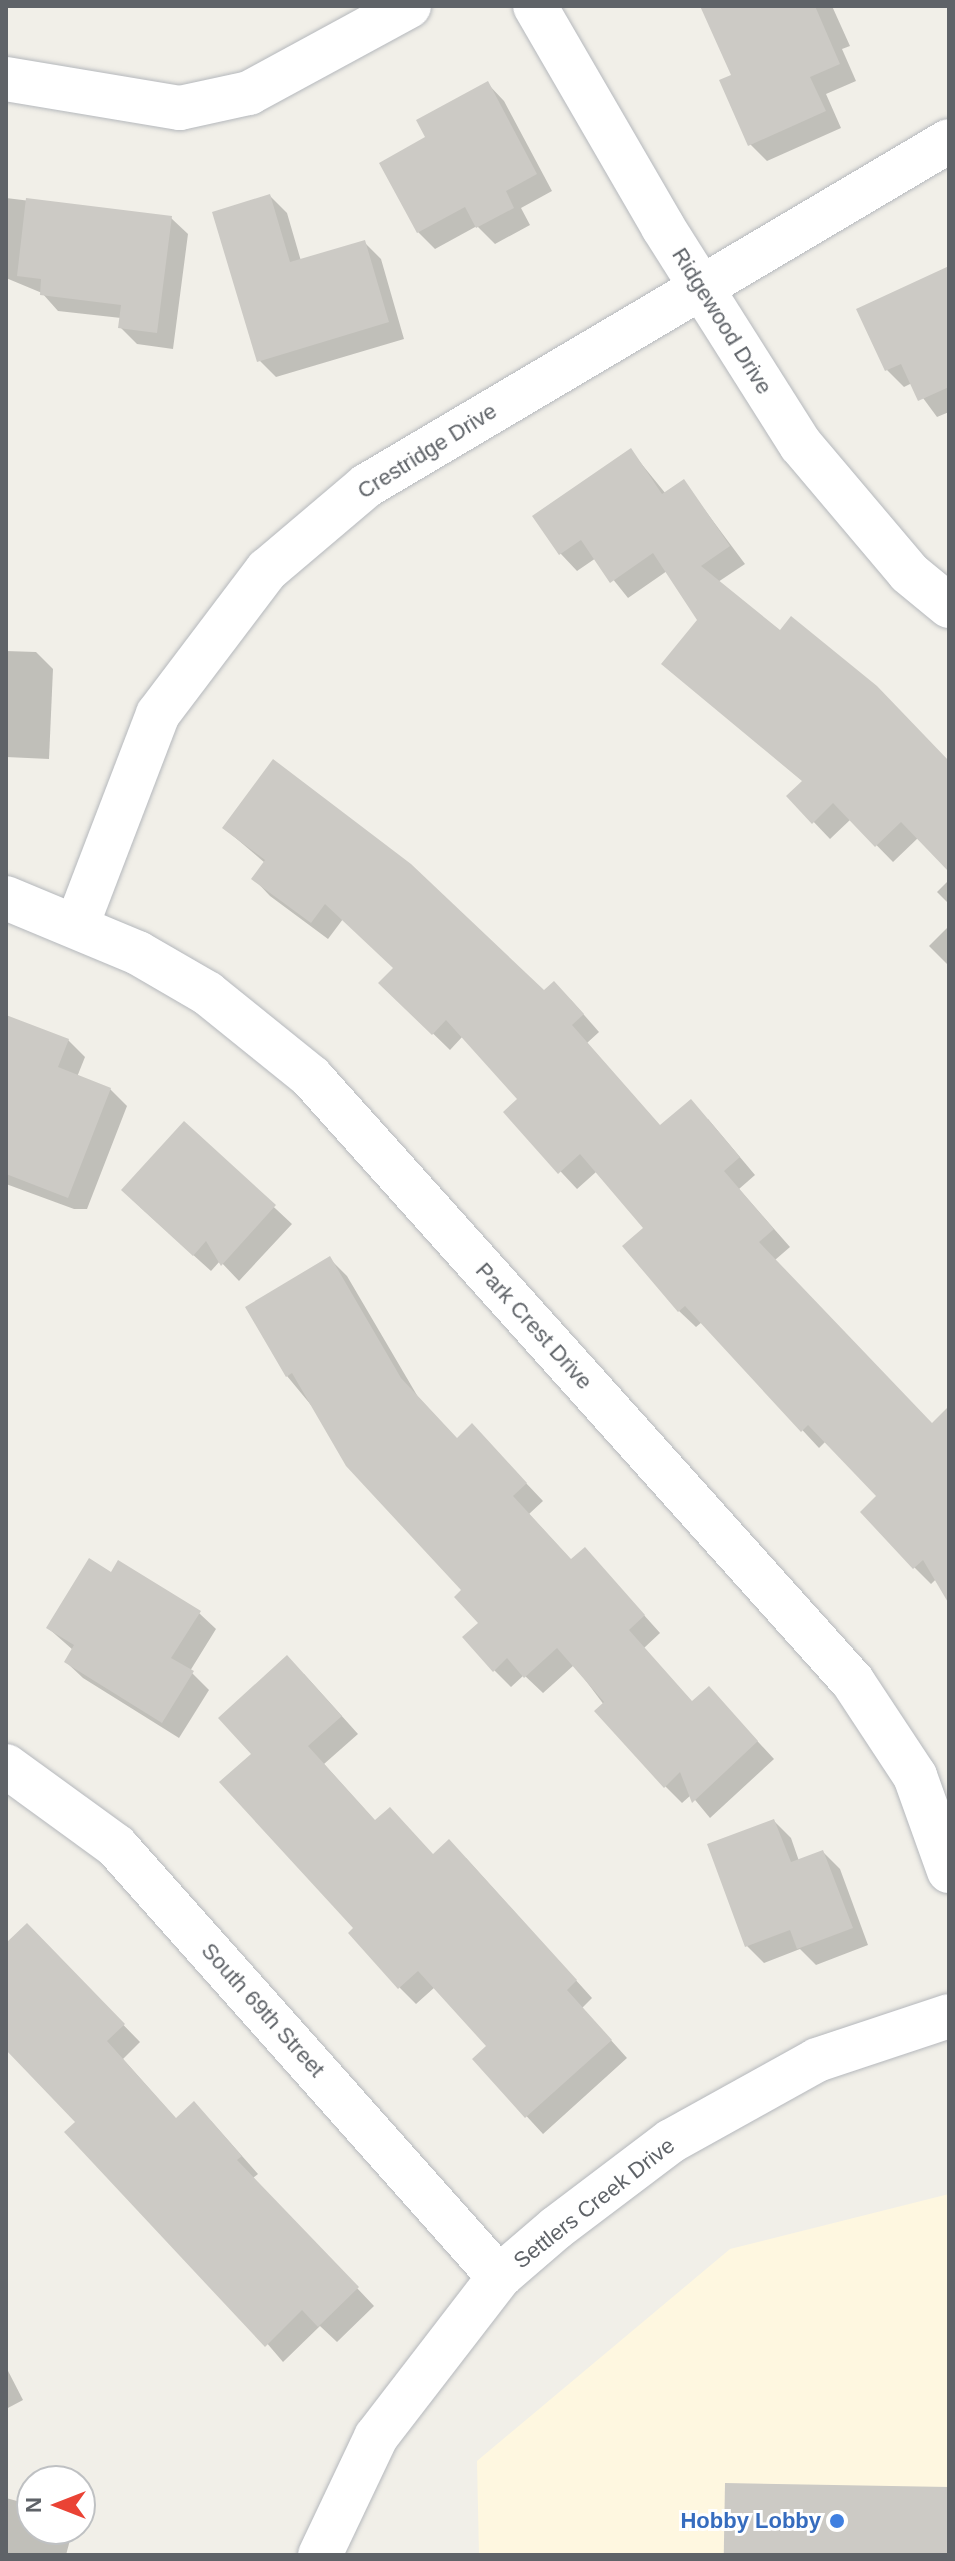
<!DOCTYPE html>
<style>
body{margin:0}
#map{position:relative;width:955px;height:2561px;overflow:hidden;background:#f1efe8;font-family:Arial,sans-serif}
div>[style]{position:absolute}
.commercial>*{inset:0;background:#fef7e0}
.shadow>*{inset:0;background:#0003}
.building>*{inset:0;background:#cccac5;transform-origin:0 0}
.roads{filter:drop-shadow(0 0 2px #b5b8bc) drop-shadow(0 0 2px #b5b8bc)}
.minor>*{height:44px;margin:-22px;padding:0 22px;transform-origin:22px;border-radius:22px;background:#fff}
.dots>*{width:22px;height:22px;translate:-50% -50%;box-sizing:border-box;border:4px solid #fff;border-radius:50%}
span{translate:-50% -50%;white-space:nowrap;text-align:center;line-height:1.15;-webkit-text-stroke:6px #fff;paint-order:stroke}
.street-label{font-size:22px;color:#5f6368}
.shop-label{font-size:22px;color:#366cbe;font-weight:700}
.right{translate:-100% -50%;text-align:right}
.frame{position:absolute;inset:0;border:8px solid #5f6368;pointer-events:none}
.north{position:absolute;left:16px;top:2465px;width:80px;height:80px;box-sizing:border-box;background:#fff;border:2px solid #bfc1c3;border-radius:50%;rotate:270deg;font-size:22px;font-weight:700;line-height:32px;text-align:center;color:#5f6368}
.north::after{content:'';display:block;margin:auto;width:28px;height:36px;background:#ea4335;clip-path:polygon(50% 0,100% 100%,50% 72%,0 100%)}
</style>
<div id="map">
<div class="commercial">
<i style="clip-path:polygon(949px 2194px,949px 2555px,479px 2555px,477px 2461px,730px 2249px)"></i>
</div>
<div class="shadow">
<i style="clip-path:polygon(704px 6px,832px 6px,850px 46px,842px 49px,856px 81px,826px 94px,841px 128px,767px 161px,750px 144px,734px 76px)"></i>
<i style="clip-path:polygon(488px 84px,504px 101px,552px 191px,521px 208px,530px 225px,495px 244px,477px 226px,435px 249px,418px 232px,428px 138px)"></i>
<i style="clip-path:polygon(270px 196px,287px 213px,301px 261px,364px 242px,381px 259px,404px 339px,276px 377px,259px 360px)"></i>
<i style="clip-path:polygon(6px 198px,171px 218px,188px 234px,173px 349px,137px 344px,120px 327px,121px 318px,58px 311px,42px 293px,6px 278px)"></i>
<i style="clip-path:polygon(949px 268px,949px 412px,937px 417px,912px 383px,904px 387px,887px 370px,858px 310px)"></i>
<i style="clip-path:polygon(631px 451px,666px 494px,684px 482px,745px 564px,718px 582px,949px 763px,949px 869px,919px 837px,893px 862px,851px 819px,830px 839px,789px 796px,804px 782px,663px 664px,700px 620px,667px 571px,628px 598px,596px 558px,577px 571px,561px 554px,535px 517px)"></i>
<i style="clip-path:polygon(6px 651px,36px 652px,53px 669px,49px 759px,6px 757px)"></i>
<i style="clip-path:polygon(224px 828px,544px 993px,571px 1000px,599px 1032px,587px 1043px,661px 1127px,708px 1119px,755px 1175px,739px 1189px,790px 1247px,775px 1260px,932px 1426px,949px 1411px,949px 1567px,931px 1584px,914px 1567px,879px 1496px,826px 1441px,819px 1448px,702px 1322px,696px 1327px,679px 1311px,646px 1228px,596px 1172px,577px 1189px,505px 1112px,519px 1099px,463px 1036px,450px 1050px,381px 983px,395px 968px,343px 919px,328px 939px,270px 896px,254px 879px,265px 863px)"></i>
<i style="clip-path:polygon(949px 880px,949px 904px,937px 892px)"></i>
<i style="clip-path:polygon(949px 926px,949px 966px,929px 946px)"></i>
<i style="clip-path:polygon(6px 1017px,68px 1040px,85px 1057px,77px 1077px,110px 1089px,127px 1106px,87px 1209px,74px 1209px,6px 1184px)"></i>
<i style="clip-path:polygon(184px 1123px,292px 1224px,239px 1281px,220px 1261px,211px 1271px,140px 1207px)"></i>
<i style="clip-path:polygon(330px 1259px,347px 1276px,418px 1397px,458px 1440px,488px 1443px,543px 1501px,529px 1514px,572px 1561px,601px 1567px,660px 1633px,644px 1648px,693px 1703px,725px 1706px,774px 1759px,710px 1818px,691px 1795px,682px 1803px,665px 1786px,574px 1665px,543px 1693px,524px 1675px,511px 1687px,494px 1670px,481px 1623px,464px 1590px,287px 1376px)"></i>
<i style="clip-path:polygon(199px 1613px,216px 1629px,190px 1671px,209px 1690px,179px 1738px,83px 1678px,66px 1662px,73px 1650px,48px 1628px)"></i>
<i style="clip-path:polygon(304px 1674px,358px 1734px,324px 1764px,376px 1822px,434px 1856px,466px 1858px,592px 1998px,582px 2008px,627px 2058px,543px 2134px,474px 2059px,489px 2046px,435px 1987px,416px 2004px,400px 1988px,356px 1928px,254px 1754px)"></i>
<i style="clip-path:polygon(774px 1821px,791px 1838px,799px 1861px,823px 1852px,840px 1869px,868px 1945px,816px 1965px,800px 1949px,764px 1963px,747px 1946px)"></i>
<i style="clip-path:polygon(27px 1926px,140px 2042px,123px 2059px,177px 2120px,211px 2121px,258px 2174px,253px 2178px,374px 2306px,337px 2342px,320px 2326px,283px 2362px,78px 2122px,6px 2047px,6px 1946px)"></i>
<i style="clip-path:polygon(6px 2367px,23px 2400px,6px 2409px)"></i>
<i style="clip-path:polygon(6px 2498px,32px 2505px,32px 2529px,73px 2529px,66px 2555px,6px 2555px)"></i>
</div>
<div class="building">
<i style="clip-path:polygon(700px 6px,815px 6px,840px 64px,810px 77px,826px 111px,748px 146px,719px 80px,731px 75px)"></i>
<i style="clip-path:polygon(488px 81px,537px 174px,506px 191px,514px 208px,476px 228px,465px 207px,417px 233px,379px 163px,425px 137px,416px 120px)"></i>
<i style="clip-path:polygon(270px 194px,290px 262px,365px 240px,389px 322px,257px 362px,212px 212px)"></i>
<i style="clip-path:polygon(26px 198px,172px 216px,157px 333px,118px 328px,121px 305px,40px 295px,41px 279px,17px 276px)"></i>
<i style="clip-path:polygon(949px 266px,949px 387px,918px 401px,901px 364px,885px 371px,856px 309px)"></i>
<i style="clip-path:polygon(631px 448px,662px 494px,684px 479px,730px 546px,701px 566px,780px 630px,791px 616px,877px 686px,949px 761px,949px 872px,901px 822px,875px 847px,833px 803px,812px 824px,786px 796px,802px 781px,661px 664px,697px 620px,653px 553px,610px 583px,581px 540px,559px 555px,532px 516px)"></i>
<i style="clip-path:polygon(273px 759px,411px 864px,544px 990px,554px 981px,584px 1014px,572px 1025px,660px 1125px,691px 1099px,740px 1157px,724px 1171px,774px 1229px,759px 1242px,932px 1423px,949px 1406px,949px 1604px,923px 1560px,913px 1569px,860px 1512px,876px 1496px,808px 1425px,801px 1432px,685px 1306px,678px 1312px,622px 1246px,643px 1228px,580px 1154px,558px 1174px,503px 1112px,517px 1099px,446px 1020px,432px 1035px,378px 983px,393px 968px,325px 904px,311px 923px,251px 879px,265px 860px,222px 828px)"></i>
<i style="clip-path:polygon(6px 1015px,69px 1039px,58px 1067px,111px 1088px,68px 1198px,6px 1174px)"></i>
<i style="clip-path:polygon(184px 1121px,276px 1205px,221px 1266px,206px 1241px,193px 1256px,121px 1190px)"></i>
<i style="clip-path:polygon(330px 1256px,401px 1378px,457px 1438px,472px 1423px,527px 1483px,513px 1496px,571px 1559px,585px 1547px,645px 1615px,629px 1630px,692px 1701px,709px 1686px,758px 1741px,692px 1803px,680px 1772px,664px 1788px,594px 1711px,604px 1702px,557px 1648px,524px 1678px,507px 1658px,493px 1672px,462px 1637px,478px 1623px,454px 1597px,461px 1590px,346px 1466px,292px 1373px,286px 1377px,245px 1307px)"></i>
<i style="clip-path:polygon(89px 1558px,111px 1572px,118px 1560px,201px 1611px,171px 1658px,194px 1671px,162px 1723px,64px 1662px,74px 1645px,46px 1628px)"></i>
<i style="clip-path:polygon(287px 1655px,342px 1716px,308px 1746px,375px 1820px,390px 1807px,433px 1854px,449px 1839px,577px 1980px,567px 1990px,612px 2040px,525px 2118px,472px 2059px,486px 2046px,418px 1971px,398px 1989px,348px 1933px,353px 1928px,219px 1782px,251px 1754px,218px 1718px)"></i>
<i style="clip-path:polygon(774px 1819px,791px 1862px,823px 1850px,853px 1928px,797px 1949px,790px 1930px,745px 1947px,707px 1844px)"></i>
<i style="clip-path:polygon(27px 1923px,125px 2024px,107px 2041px,176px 2118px,194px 2101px,242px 2156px,237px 2160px,359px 2287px,318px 2327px,302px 2310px,265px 2347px,64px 2132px,75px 2122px,6px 2050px,6px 1943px)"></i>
<i style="left:725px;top:2483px;width:224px;height:72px;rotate:1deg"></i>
</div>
<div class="roads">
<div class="minor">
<i style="left:535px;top:6px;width:255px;rotate:59.9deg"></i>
<i style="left:663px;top:227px;width:258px;rotate:57.7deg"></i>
<i style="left:801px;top:445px;width:167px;rotate:49.8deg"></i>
<i style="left:909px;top:573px;width:52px;rotate:39.5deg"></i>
<i style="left:6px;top:79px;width:176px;rotate:9.5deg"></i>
<i style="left:180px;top:108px;width:71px;rotate:-12.3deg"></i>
<i style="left:249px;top:93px;width:182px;rotate:-28.5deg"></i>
<i style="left:6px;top:898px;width:143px;rotate:22.6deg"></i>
<i style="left:138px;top:953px;width:80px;rotate:30.1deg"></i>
<i style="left:207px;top:993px;width:134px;rotate:38.9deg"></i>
<i style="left:311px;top:1077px;width:812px;rotate:48.14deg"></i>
<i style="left:853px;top:1682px;width:113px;rotate:56.6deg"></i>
<i style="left:915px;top:1776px;width:101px;rotate:70.3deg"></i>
<i style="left:77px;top:925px;width:226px;rotate:-69deg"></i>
<i style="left:158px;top:714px;width:181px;rotate:-52.9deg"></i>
<i style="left:267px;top:570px;width:130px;rotate:-40.3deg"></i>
<i style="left:366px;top:486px;width:677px;rotate:-30.62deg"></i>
<i style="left:6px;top:1766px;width:136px;rotate:36deg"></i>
<i style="left:116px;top:1846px;width:577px;rotate:48.37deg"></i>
<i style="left:320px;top:2555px;width:131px;rotate:-64.6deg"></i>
<i style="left:376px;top:2437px;width:202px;rotate:-52.4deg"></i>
<i style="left:499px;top:2277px;width:75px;rotate:-40.7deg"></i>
<i style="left:556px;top:2228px;width:144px;rotate:-37.1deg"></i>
<i style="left:671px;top:2141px;width:167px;rotate:-29deg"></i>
<i style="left:817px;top:2060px;width:139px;rotate:-18.4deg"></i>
</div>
</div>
<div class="dots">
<i style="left:837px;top:2521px;background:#3f7fe0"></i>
</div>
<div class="street-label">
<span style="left:722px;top:321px;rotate:58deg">Ridgewood Drive</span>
<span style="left:427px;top:451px;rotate:-32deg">Crestridge Drive</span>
<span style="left:534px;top:1326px;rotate:48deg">Park Crest Drive</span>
<span style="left:263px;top:2010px;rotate:48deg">South 69th Street</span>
<span style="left:594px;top:2203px;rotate:-38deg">Settlers Creek Drive</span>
</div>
<div class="shop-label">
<span class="right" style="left:821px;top:2521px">Hobby Lobby</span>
</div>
<div class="frame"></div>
<div class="north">N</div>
</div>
